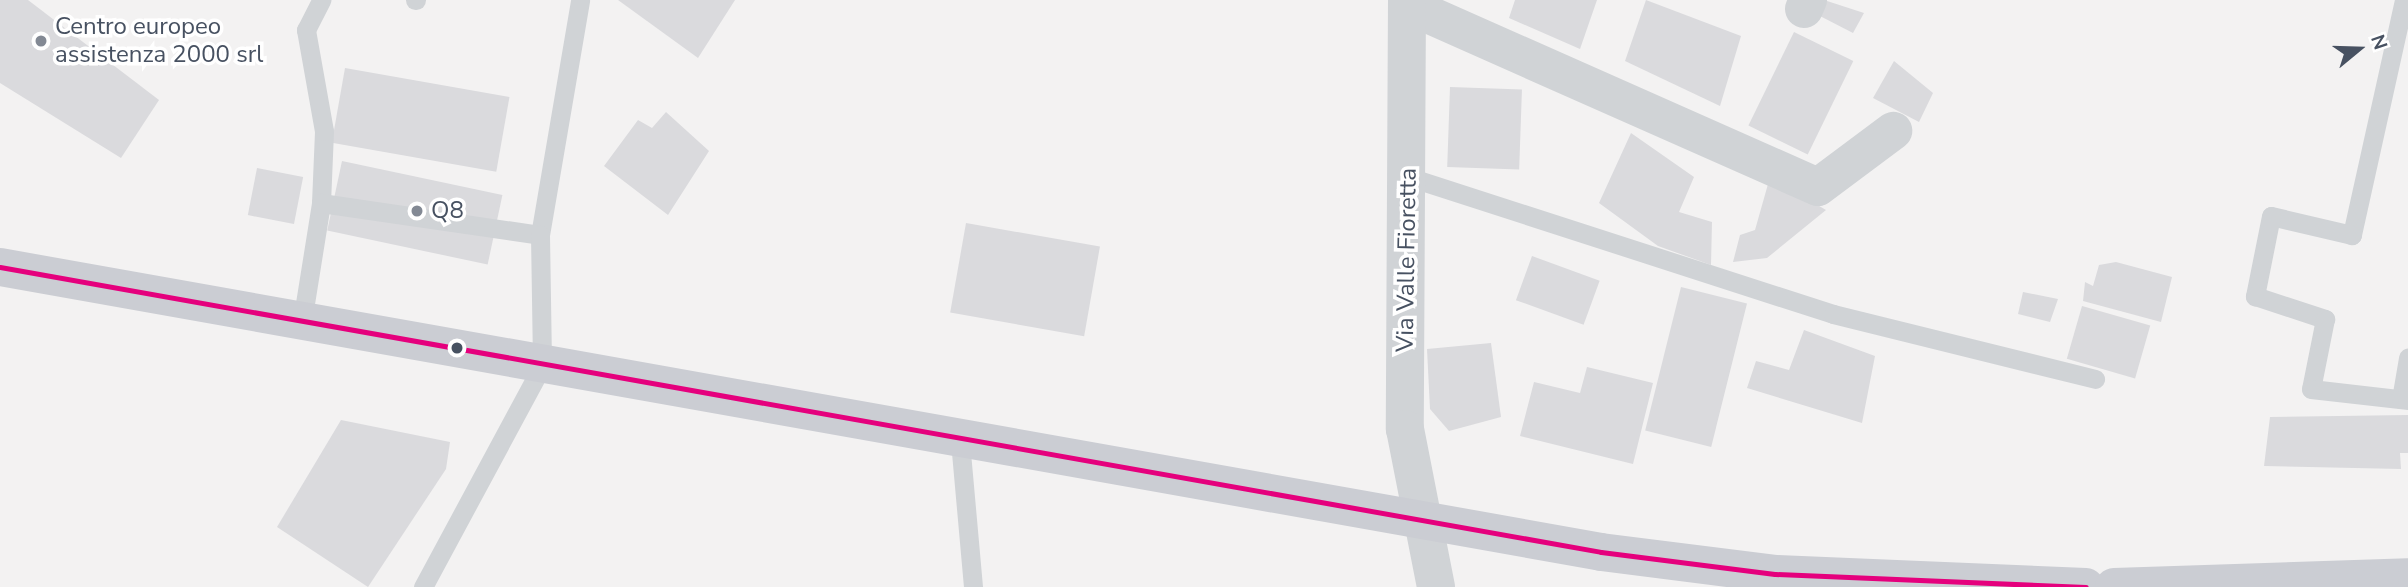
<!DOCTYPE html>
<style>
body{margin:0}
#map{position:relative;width:2408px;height:587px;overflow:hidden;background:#f3f2f2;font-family:"Nunito Sans",sans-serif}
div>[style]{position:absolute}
.building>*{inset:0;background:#dadadd;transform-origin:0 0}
.service>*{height:19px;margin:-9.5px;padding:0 9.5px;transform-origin:9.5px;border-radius:9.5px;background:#d0d3d6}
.minor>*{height:38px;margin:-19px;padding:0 19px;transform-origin:19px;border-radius:19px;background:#d0d3d6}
.tertiary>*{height:38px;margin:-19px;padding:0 19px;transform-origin:19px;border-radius:19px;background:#d0d3d6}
.primary>*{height:38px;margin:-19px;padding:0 19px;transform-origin:19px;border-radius:19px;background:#cbcdd3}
.bus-1>*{height:5px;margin:-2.5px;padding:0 2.5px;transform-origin:2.5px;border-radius:2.5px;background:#e5007d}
.dots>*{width:19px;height:19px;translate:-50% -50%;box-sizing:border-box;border:4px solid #fff;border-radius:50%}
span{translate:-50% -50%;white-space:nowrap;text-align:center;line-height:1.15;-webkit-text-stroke:7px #fff;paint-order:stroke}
.poi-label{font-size:24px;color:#475161}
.left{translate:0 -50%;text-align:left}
.street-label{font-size:24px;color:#475161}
.north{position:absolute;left:2324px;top:14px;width:70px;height:70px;-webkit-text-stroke:5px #fff;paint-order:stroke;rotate:71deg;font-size:19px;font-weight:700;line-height:28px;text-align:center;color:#475161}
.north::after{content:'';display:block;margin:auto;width:24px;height:32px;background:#475161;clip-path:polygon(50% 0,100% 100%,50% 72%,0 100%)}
</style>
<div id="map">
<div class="building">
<i style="clip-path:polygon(0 0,28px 0,159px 100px,121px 158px,0 83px)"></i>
<i style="clip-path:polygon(618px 0,735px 0,698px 58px)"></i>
<i style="clip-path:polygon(1515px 0,1597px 0,1580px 49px,1509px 18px)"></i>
<i style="clip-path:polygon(1646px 0,1741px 36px,1720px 106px,1625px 61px)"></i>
<i style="clip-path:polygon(1824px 0,1864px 13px,1853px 33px,1818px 15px)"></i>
<i style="left:1794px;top:32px;width:66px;height:104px;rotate:26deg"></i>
<i style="clip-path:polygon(1894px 61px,1933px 93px,1919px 122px,1873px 98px)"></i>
<i style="left:345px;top:68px;width:167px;height:76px;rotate:10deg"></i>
<i style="left:1450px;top:87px;width:72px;height:80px;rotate:2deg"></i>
<i style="clip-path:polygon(666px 112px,709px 151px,668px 215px,604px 166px,638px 120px,652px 128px)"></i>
<i style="clip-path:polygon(1631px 133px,1694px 177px,1679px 212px,1712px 222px,1711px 265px,1658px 246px,1599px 203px)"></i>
<i style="left:342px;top:161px;width:164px;height:71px;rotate:12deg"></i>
<i style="left:257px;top:168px;width:47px;height:48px;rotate:11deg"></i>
<i style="clip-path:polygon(1770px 177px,1826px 210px,1767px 258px,1733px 262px,1740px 235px,1755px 230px)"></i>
<i style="left:966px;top:223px;width:136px;height:91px;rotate:10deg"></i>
<i style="left:1532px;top:256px;width:72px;height:47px;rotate:20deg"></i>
<i style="clip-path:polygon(2116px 262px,2172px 277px,2161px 322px,2083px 301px,2085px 282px,2093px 286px,2099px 265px)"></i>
<i style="left:1681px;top:287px;width:68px;height:148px;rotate:14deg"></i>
<i style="clip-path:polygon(2023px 292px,2058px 299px,2050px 322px,2018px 314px)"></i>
<i style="left:2082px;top:306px;width:71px;height:55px;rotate:16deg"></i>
<i style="clip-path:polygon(1804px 330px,1875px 356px,1862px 423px,1747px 388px,1756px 361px,1789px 370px)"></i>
<i style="clip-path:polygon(1491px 343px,1501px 417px,1449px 431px,1430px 409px,1427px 349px)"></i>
<i style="clip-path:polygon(1587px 367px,1653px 383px,1633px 464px,1520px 436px,1534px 382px,1580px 393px)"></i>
<i style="clip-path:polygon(2408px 415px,2408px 453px,2400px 453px,2401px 469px,2264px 466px,2270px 417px)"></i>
<i style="clip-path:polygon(341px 420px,450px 442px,446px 469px,368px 587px,277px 527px)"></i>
</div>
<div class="service">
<i style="left:415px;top:0;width:1px"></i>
<i style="left:2404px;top:0;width:241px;rotate:102.5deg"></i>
<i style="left:2352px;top:235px;width:83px;rotate:-166.8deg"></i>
<i style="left:2271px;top:216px;width:82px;rotate:101.3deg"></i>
<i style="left:2255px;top:296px;width:74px;rotate:18.2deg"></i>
<i style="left:2325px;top:319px;width:71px;rotate:101.3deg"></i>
<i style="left:2311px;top:389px;width:98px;rotate:6.5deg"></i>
<i style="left:1409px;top:177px;width:446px;rotate:17.9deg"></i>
<i style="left:1833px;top:314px;width:270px;rotate:13.9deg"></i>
<i style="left:321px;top:203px;width:72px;rotate:-87.6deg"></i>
<i style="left:324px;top:131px;width:103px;rotate:-100.1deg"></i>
<i style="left:306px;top:30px;width:34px;rotate:-63deg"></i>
<i style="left:540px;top:235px;width:238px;rotate:-80.3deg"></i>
<i style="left:302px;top:322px;width:121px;rotate:-80.9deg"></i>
<i style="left:321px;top:203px;width:221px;rotate:8.3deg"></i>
<i style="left:540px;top:235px;width:131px;rotate:89.1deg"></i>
<i style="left:542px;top:366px;width:251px;rotate:118.3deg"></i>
<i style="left:2401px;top:399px;width:42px;rotate:-80.3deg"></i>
<i style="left:960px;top:441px;width:147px;rotate:84.9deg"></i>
</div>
<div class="minor">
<i style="left:1407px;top:5px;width:449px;rotate:23.9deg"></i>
<i style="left:1818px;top:187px;width:94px;rotate:-36.7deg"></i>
<i style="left:1804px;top:9px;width:10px;rotate:-66deg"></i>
</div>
<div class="tertiary">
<i style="left:1407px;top:0;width:429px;rotate:90.3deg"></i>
<i style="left:1405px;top:429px;width:161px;rotate:78.9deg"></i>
</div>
<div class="primary">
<i style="left:0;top:267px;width:1626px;rotate:10.09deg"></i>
<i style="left:1601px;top:552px;width:175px;rotate:7.2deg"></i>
<i style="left:1775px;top:574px;width:311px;rotate:2.4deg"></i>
<i style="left:2114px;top:587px;width:294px;rotate:-1.9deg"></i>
</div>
<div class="bus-1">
<i style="left:0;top:267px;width:1626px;rotate:10.09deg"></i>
<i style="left:1601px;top:552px;width:175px;rotate:7.2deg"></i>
<i style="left:1775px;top:574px;width:311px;rotate:2.4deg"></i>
</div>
<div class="dots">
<i style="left:41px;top:41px;background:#838994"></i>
<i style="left:417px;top:211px;background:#838994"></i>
<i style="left:457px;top:348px;background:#475161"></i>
</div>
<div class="poi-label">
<span class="left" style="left:55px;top:41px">Centro europeo<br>assistenza 2000 srl</span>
<span class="left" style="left:431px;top:211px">Q8</span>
</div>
<div class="street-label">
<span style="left:1407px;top:260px;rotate:-89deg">Via Valle Fioretta</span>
</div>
<div class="north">N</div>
</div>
